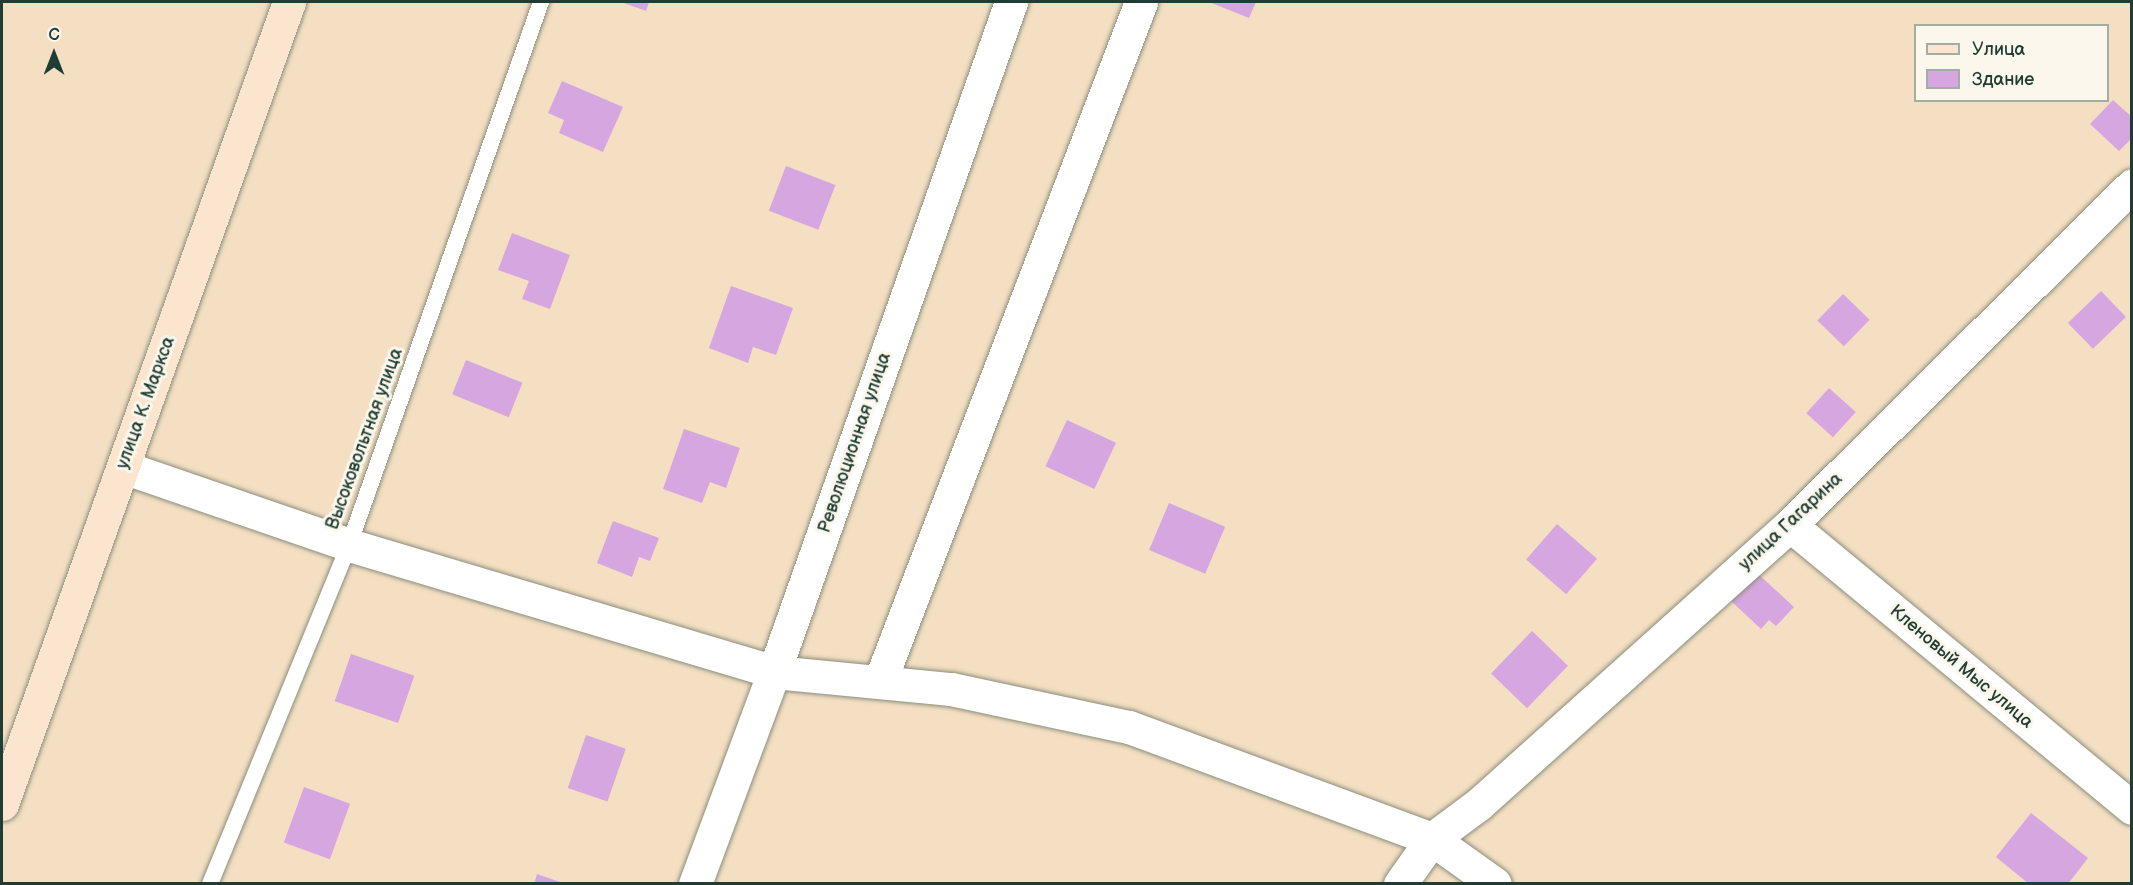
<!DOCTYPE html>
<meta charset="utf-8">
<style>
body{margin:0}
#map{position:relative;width:2133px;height:885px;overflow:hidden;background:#f4dfc3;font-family:"Balsamiq Sans",sans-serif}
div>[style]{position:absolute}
.building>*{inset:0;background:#d6a6e0;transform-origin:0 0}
.roads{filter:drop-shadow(0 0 2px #8a8e7c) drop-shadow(0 0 2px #8a8e7c)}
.lane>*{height:16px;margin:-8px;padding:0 8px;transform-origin:8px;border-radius:8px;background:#fff}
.street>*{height:33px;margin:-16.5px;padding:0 16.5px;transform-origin:16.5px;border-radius:16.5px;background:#fff}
.secondary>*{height:33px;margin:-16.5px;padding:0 16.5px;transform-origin:16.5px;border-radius:16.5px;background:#fbe5cf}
span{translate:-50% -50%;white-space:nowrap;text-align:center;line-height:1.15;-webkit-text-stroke:6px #fbf7ec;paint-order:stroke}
.street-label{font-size:18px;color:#1f3d34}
.frame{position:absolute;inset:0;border:3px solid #1f3d34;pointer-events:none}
.legend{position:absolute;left:1914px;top:24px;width:195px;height:78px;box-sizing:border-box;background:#fbf7ec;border:2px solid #a3ada2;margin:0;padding:8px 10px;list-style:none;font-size:18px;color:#1f3d34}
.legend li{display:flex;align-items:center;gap:12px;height:30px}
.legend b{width:30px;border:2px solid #a3ada2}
.north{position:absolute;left:24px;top:24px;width:60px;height:60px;-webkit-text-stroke:4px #fbf7ec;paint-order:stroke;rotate:0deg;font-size:16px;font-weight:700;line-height:24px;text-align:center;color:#1f3d34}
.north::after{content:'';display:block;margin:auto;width:21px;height:27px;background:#1f3d34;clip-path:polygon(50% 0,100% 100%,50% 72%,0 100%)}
</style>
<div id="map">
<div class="building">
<i style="clip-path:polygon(621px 2px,649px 2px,646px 11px)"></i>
<i style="clip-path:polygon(1209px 2px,1256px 2px,1249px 18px)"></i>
<i style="clip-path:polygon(562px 81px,623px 107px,603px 152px,559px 133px,564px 120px,548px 113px)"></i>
<i style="clip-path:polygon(2113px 100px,2132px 117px,2132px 138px,2119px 151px,2090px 124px)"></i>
<i style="left:786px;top:166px;width:53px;height:48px;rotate:21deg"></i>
<i style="clip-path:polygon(512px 233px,570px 255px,550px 309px,522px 299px,529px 281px,498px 270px)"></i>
<i style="clip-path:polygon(731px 286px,793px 308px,776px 355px,753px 347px,748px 363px,709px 348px)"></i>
<i style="left:2101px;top:291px;width:36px;height:46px;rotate:46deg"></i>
<i style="left:1843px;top:294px;width:37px;height:37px;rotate:44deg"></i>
<i style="left:466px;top:360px;width:61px;height:37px;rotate:22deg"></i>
<i style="left:1829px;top:388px;width:36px;height:34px;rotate:42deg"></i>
<i style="left:1067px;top:420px;width:54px;height:51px;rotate:25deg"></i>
<i style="clip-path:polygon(684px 429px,740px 448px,726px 488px,710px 482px,702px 503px,663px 489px)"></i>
<i style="left:1169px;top:503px;width:61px;height:51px;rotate:23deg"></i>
<i style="clip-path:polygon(613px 521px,659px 538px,650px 561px,639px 557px,632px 577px,597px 563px)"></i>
<i style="left:1557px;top:524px;width:53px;height:47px;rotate:41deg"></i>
<i style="clip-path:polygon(1756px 572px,1794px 607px,1776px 626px,1769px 620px,1761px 629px,1730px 600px)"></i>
<i style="left:1532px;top:631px;width:50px;height:59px;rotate:44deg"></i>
<i style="left:351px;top:654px;width:67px;height:50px;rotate:19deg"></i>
<i style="left:586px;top:735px;width:42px;height:56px;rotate:19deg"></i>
<i style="left:304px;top:787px;width:49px;height:59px;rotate:20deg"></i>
<i style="clip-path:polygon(2031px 813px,2088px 858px,2068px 884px,2029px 884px,1996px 857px)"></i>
<i style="clip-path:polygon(537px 874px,563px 883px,563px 884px,534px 884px)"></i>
</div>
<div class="roads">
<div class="lane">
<i style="left:210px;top:884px;width:366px;rotate:-67.7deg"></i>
<i style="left:349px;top:545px;width:576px;rotate:-70.53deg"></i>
</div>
<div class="street">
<i style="left:123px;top:467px;width:239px;rotate:19deg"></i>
<i style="left:349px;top:545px;width:444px;rotate:16.6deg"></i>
<i style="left:774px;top:672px;width:178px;rotate:5.5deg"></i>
<i style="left:951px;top:689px;width:182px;rotate:12.1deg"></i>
<i style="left:1129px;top:727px;width:323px;rotate:20.3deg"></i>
<i style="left:1432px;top:839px;width:77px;rotate:35.5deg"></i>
<i style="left:1790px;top:525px;width:444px;rotate:39.6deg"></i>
<i style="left:880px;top:681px;width:727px;rotate:-68.97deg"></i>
<i style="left:695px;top:884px;width:226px;rotate:-69.6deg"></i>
<i style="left:774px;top:672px;width:711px;rotate:-70.52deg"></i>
<i style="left:1400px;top:884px;width:55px;rotate:-54.6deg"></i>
<i style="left:1432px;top:839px;width:59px;rotate:-36.7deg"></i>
<i style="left:1479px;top:804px;width:418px;rotate:-41.9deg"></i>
<i style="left:1790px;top:525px;width:482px;rotate:-44.8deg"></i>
</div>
<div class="secondary">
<i style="left:2px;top:804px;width:852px;rotate:-70.31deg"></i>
</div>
</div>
<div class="street-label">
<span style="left:146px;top:403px;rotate:-70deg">улица К. Маркса</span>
<span style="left:365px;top:439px;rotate:-70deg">Высоковольтная улица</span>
<span style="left:855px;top:443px;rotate:-71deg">Революционная улица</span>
<span style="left:1791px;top:522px;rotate:-43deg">улица Гагарина</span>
<span style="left:1961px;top:667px;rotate:40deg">Кленовый Мыс улица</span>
</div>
<div class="frame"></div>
<ul class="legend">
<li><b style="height:8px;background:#fbe5cf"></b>Улица</li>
<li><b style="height:16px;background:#d6a6e0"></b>Здание</li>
</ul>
<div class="north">С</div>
</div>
